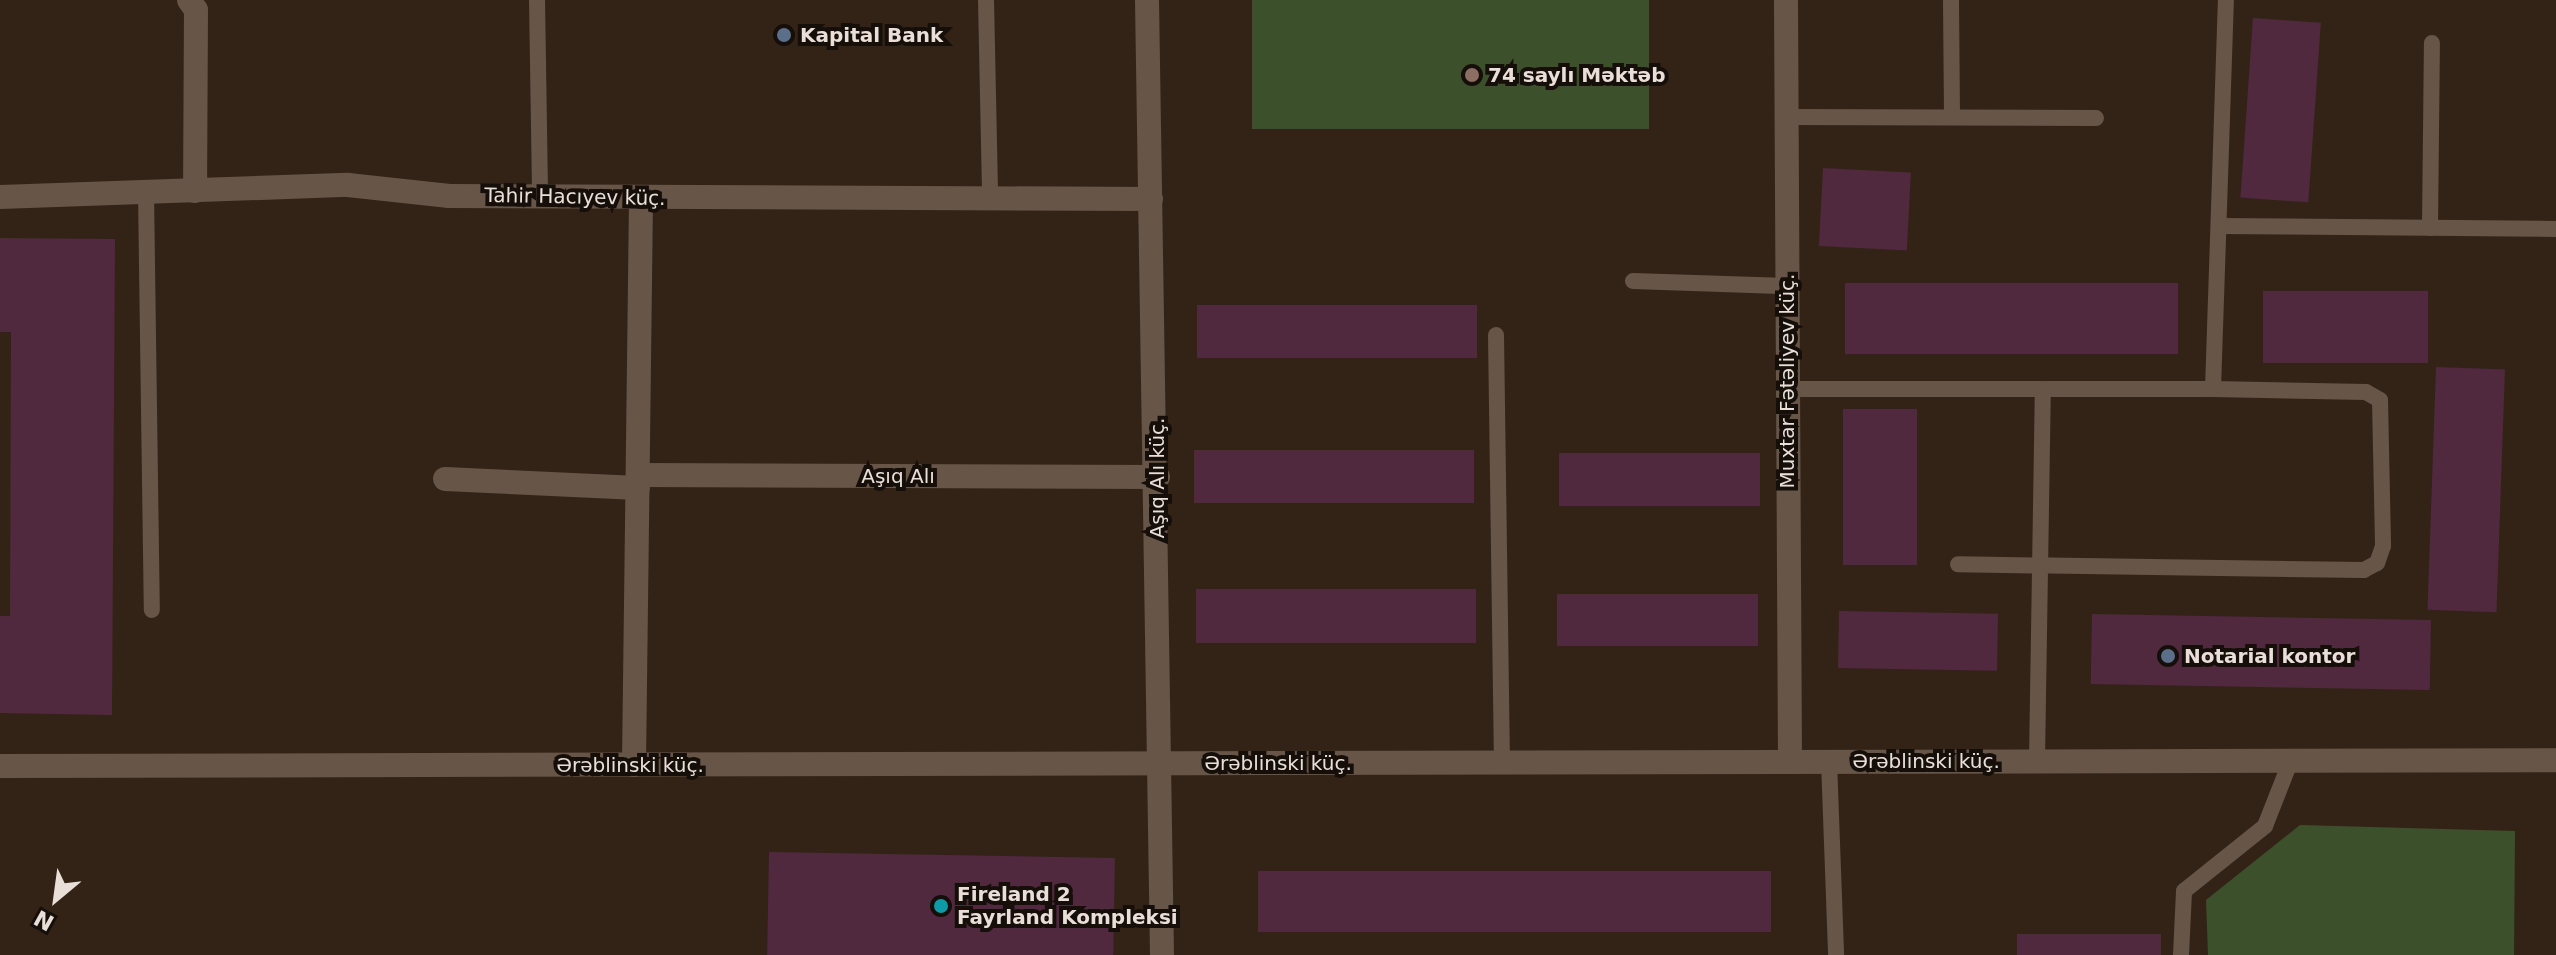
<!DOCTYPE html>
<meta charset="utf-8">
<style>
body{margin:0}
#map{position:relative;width:2556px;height:955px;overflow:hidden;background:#332317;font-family:"DejaVu Sans",sans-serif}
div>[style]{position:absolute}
.green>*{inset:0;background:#3d502c;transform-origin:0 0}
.building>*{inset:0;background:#50293e;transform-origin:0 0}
.service>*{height:16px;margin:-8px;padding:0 8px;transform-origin:8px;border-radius:8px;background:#675548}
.minor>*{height:24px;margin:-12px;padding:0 12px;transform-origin:12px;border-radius:12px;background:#675548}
.dots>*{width:22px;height:22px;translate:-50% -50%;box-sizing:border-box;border:4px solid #150e09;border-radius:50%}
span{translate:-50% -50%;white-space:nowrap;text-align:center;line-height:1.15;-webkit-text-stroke:8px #150e09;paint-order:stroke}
.poi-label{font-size:20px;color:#eadfd8;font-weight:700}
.left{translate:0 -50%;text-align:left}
.street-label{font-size:20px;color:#eadfd8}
.north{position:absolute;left:16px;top:859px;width:80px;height:80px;-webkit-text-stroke:6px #150e09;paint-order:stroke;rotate:209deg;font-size:22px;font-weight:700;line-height:32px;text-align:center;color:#eadfd8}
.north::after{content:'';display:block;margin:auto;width:28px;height:36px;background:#eadfd8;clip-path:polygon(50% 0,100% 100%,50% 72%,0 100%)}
</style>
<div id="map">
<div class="green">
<i style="left:1252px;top:0;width:397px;height:129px"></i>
<i style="clip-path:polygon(2300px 825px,2515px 831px,2514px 955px,2208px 955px,2206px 900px)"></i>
</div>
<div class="building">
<i style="left:2253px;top:18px;width:68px;height:180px;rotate:4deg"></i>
<i style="left:1823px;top:168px;width:88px;height:78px;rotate:3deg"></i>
<i style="clip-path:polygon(0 238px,115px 239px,112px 715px,0 713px,0 616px,10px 616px,11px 332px,0 332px)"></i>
<i style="left:1845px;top:283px;width:333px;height:71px"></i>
<i style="left:2263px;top:291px;width:165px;height:72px"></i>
<i style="left:1197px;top:305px;width:280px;height:53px"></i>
<i style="left:2436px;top:367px;width:69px;height:243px;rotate:2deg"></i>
<i style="left:1843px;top:409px;width:74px;height:156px"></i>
<i style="left:1194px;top:450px;width:280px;height:53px"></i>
<i style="left:1559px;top:453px;width:201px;height:53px"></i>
<i style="left:1196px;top:589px;width:280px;height:54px"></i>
<i style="left:1557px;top:594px;width:201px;height:52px"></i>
<i style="left:1839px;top:611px;width:159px;height:57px;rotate:1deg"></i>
<i style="left:2092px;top:614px;width:339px;height:70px;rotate:1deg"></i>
<i style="left:769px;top:852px;width:346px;height:103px;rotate:1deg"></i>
<i style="left:1258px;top:871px;width:513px;height:61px"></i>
<i style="left:2161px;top:934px;width:21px;height:144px;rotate:90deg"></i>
</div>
<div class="service">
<i style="left:537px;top:0;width:197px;rotate:89.1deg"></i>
<i style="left:986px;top:0;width:198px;rotate:88.8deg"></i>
<i style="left:1951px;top:0;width:117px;rotate:89.5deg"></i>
<i style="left:1786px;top:117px;width:310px;rotate:0.2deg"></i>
<i style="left:146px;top:193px;width:417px;rotate:89.2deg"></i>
<i style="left:2219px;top:226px;width:337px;rotate:0.5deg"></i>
<i style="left:2430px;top:228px;width:185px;rotate:-89.4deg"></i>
<i style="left:1633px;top:281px;width:154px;rotate:1.9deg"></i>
<i style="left:1496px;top:335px;width:427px;rotate:89.2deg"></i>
<i style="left:1787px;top:389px;width:426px"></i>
<i style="left:2213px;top:389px;width:153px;rotate:1.1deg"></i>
<i style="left:2366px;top:392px;width:16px;rotate:30deg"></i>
<i style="left:2380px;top:400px;width:146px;rotate:88.8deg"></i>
<i style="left:2383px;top:546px;width:18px;rotate:109deg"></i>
<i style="left:2377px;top:563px;width:15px;rotate:152deg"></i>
<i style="left:2364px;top:570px;width:406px;rotate:-179.2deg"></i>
<i style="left:2213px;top:389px;width:389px;rotate:-88.1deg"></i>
<i style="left:1829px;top:761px;width:194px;rotate:87.9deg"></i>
<i style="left:2037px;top:761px;width:371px;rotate:-89.1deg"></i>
<i style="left:2181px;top:955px;width:64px;rotate:-87.3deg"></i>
<i style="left:2184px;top:891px;width:104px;rotate:-38.7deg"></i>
<i style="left:2265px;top:826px;width:71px;rotate:-68.5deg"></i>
</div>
<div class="minor">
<i style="left:189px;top:0;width:12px;rotate:55deg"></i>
<i style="left:196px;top:10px;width:181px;rotate:90.3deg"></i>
<i style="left:1147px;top:0;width:955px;rotate:89.1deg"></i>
<i style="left:1786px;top:0;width:762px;rotate:89.7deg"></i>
<i style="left:0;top:197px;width:348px;rotate:-2deg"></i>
<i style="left:348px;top:185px;width:102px;rotate:6.2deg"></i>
<i style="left:449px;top:196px;width:702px;rotate:0.24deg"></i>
<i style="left:638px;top:475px;width:520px;rotate:0.22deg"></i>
<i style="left:445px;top:479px;width:193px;rotate:2.7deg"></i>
<i style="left:634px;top:765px;width:567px;rotate:-89.29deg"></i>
<i style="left:0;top:766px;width:2556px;rotate:-0.13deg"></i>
</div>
<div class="dots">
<i style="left:784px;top:35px;background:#5c6f8a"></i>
<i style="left:1472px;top:75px;background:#8d6e63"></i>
<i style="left:2168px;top:656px;background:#5c6f8a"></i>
<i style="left:941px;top:906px;background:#0f9aa8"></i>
</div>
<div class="poi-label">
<span class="left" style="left:800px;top:35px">Kapital Bank</span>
<span class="left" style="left:1488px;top:75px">74 saylı Məktəb</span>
<span class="left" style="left:2184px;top:656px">Notarial kontor</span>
<span class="left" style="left:957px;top:906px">Fireland 2<br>Fayrland Kompleksi</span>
</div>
<div class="street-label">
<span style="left:575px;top:197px;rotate:1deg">Tahir Hacıyev küç.</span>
<span style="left:1787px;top:381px;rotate:-90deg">Muxtar Fətəliyev küç.</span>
<span style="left:898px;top:476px">Aşıq Alı</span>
<span style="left:1157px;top:478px;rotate:-90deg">Aşıq Alı küç.</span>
<span style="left:1926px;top:761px">Ərəblinski küç.</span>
<span style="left:1278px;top:763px">Ərəblinski küç.</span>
<span style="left:630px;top:765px">Ərəblinski küç.</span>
</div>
<div class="north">N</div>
</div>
